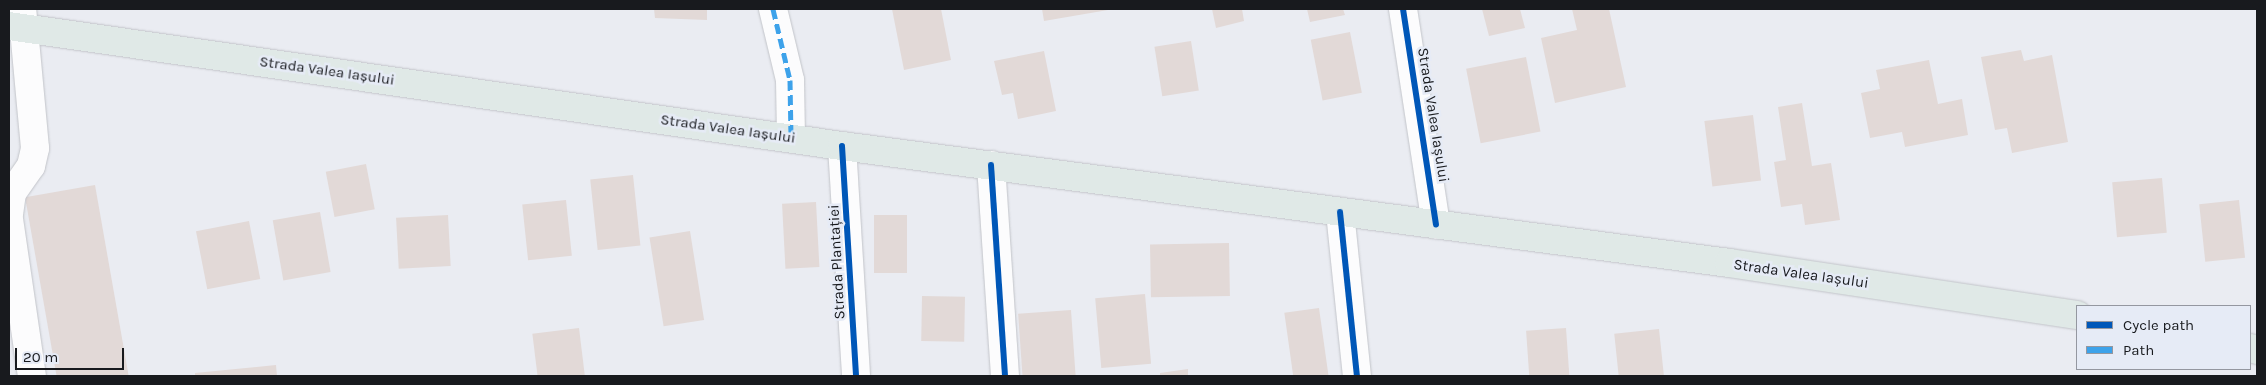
<!DOCTYPE html>
<html>
<head>
<meta charset="utf-8">
<style>
	body { margin:0 }
	#map { position:relative; width:2266px; height:385px; overflow:hidden; background:#eaecf2; font-family:Karla,sans-serif }
	div>[style] { position:absolute }
	.building>* { inset:0; background:#e2d9d7; transform-origin:0 0 }
	.roads { filter:drop-shadow(0 0 1px #c2c4c9) drop-shadow(0 0 1px #c2c4c9) }
	.minor>* { height:28px; margin:-14px; padding:0 14px; transform-origin:14px; border-radius:14px; background:#fcfcfd }
	.major>* { height:28px; margin:-14px; padding:0 14px; transform-origin:14px; border-radius:14px; background:#e0e9e7 }
	.quiet>* { height:5px; margin-top:-2.5px; transform-origin:0; background:repeating-linear-gradient(90deg,#3da2ea 0 10px,transparent 0 15px) }
	.cycleway>* { height:6px; margin:-3px; padding:0 3px; transform-origin:3px; border-radius:3px; background:#0057b8 }
	span { translate:-50% -50%; white-space:nowrap; text-align:center; line-height:1.15; -webkit-text-stroke:5px #e6ebf6; paint-order:stroke }
	.street-label { font-size:15px; color:#181a1e }
	.frame { position:absolute; inset:0; border:10px solid #181a1e; pointer-events:none }
	.legend { position:absolute; left:2076px; top:305px; width:175px; height:65px; box-sizing:border-box; background:#e6ebf6; border:1px solid #9497a0; margin:0; padding:6px 9px; list-style:none; font-size:15px; color:#181a1e }
	.legend li { display:flex; align-items:center; gap:10px; height:25px }
	.legend b { width:25px; border:1px solid #9497a0 }
	.scale { position:absolute; left:15px; top:348px; width:109px; height:22px; box-sizing:border-box; border:2px solid #181a1e; border-top:0; padding-left:6px; font-size:15px; line-height:18px; white-space:nowrap; color:#181a1e; -webkit-text-stroke:4px #e6ebf6; paint-order:stroke }
</style>
</head>
<body>
<div id="map">
	<div class="building">
		<div style="clip-path:polygon(654px 9px,707px 9px,707px 20px,655px 18px)"></div>
		<div style="clip-path:polygon(892px 9px,941px 9px,951px 60px,904px 70px)"></div>
		<div style="clip-path:polygon(1042px 9px,1108px 9px,1108px 10px,1044px 21px)"></div>
		<div style="clip-path:polygon(1212px 9px,1242px 9px,1244px 21px,1216px 28px)"></div>
		<div style="clip-path:polygon(1307px 9px,1343px 9px,1345px 15px,1310px 22px)"></div>
		<div style="clip-path:polygon(1482px 9px,1520px 9px,1525px 28px,1489px 36px)"></div>
		<div style="clip-path:polygon(1572px 9px,1609px 9px,1626px 87px,1555px 103px,1541px 38px,1577px 30px)"></div>
		<div style="left:1350px;top:32px;width:62px;height:40px;rotate:79deg"></div>
		<div style="left:1191px;top:41px;width:50px;height:37px;rotate:81deg"></div>
		<div style="clip-path:polygon(2021px 50px,2024px 61px,2052px 55px,2068px 142px,2012px 153px,2007px 128px,1995px 130px,1981px 57px)"></div>
		<div style="clip-path:polygon(1044px 51px,1056px 111px,1018px 119px,1013px 93px,1002px 95px,994px 61px)"></div>
		<div style="left:1526px;top:57px;width:76px;height:61px;rotate:79deg"></div>
		<div style="clip-path:polygon(1929px 60px,1938px 104px,1962px 99px,1968px 135px,1905px 147px,1902px 132px,1870px 138px,1861px 93px,1880px 89px,1876px 70px)"></div>
		<div style="clip-path:polygon(1802px 103px,1812px 166px,1831px 163px,1840px 220px,1805px 225px,1802px 204px,1781px 207px,1774px 162px,1786px 160px,1778px 107px)"></div>
		<div style="left:1753px;top:115px;width:66px;height:49px;rotate:83deg"></div>
		<div style="left:366px;top:164px;width:46px;height:41px;rotate:79deg"></div>
		<div style="left:633px;top:175px;width:71px;height:43px;rotate:84deg"></div>
		<div style="left:2162px;top:178px;width:55px;height:50px;rotate:85deg"></div>
		<div style="left:95px;top:185px;width:194px;height:71px;rotate:80deg"></div>
		<div style="left:566px;top:200px;width:56px;height:44px;rotate:84deg"></div>
		<div style="left:2239px;top:200px;width:58px;height:40px;rotate:84deg"></div>
		<div style="left:816px;top:202px;width:65px;height:34px;rotate:87deg"></div>
		<div style="left:320px;top:212px;width:61px;height:48px;rotate:80deg"></div>
		<div style="left:448px;top:215px;width:51px;height:52px;rotate:87deg"></div>
		<div style="left:874px;top:215px;width:33px;height:58px"></div>
		<div style="left:249px;top:221px;width:59px;height:54px;rotate:79deg"></div>
		<div style="left:690px;top:231px;width:90px;height:41px;rotate:81deg"></div>
		<div style="left:1229px;top:243px;width:53px;height:79px;rotate:89deg"></div>
		<div style="left:1145px;top:294px;width:70px;height:50px;rotate:85deg"></div>
		<div style="left:922px;top:296px;width:43px;height:45px;rotate:1deg"></div>
		<div style="left:1319px;top:308px;width:69px;height:35px;rotate:82deg"></div>
		<div style="left:1071px;top:310px;width:66px;height:53px;rotate:86deg"></div>
		<div style="left:579px;top:328px;width:48px;height:47px;rotate:83deg"></div>
		<div style="left:1566px;top:328px;width:48px;height:40px;rotate:86deg"></div>
		<div style="left:1659px;top:329px;width:47px;height:45px;rotate:84deg"></div>
		<div style="clip-path:polygon(276px 365px,277px 376px,195px 376px,195px 373px)"></div>
		<div style="clip-path:polygon(1188px 369px,1188px 376px,1160px 376px,1160px 373px)"></div>
	</div>
	<div class="roads">
		<div class="minor">
			<div style="left:773px;top:9px;width:73px;rotate:76.5deg"></div>
			<div style="left:790px;top:80px;width:58px;rotate:89deg"></div>
			<div style="left:1403px;top:9px;width:218px;rotate:81.3deg"></div>
			<div style="left:842px;top:146px;width:230px;rotate:86.5deg"></div>
			<div style="left:991px;top:165px;width:211px;rotate:86.2deg"></div>
			<div style="left:1340px;top:212px;width:165px;rotate:84.1deg"></div>
			<div style="left:9px;top:214px;width:21px;rotate:-82deg"></div>
			<div style="left:12px;top:193px;width:33px;rotate:-55deg"></div>
			<div style="left:31px;top:166px;width:18px;rotate:-77deg"></div>
			<div style="left:35px;top:148px;width:140px;rotate:-95.3deg"></div>
			<div style="left:9px;top:219px;width:159px;rotate:81.7deg"></div>
		</div>
		<div class="major">
			<div style="left:9px;top:26px;width:842px;rotate:8.2deg"></div>
			<div style="left:842px;top:146px;width:895px;rotate:7.51deg"></div>
			<div style="left:1729px;top:263px;width:352px;rotate:8.5deg"></div>
			<div style="left:2250px;top:348px;width:7px;rotate:16deg"></div>
		</div>
	</div>
	<div class="quiet">
		<div style="left:773px;top:9px;width:73px;rotate:76.5deg"></div>
		<div style="left:790px;top:80px;width:58px;rotate:89deg"></div>
	</div>
	<div class="cycleway">
		<div style="left:1403px;top:9px;width:218px;rotate:81.3deg"></div>
		<div style="left:842px;top:146px;width:230px;rotate:86.5deg"></div>
		<div style="left:991px;top:165px;width:211px;rotate:86.2deg"></div>
		<div style="left:1340px;top:212px;width:165px;rotate:84.1deg"></div>
	</div>
	<div class="street-label">
		<span style="left:327px;top:71px;rotate:8deg">Strada Valea Iașului</span>
		<span style="left:1433px;top:115px;rotate:81deg">Strada Valea Iașului</span>
		<span style="left:728px;top:129px;rotate:8deg">Strada Valea Iașului</span>
		<span style="left:837px;top:262px;rotate:-93deg">Strada Plantației</span>
		<span style="left:1801px;top:274px;rotate:8deg">Strada Valea Iașului</span>
	</div>
	<div class="frame"></div>
	<ul class="legend">
	<li><b style="height:6px;background:#0057b8"></b>Cycle path</li>
	<li><b style="height:6px;background:#3da2ea"></b>Path</li>
	</ul>
	<div class="scale">20 m</div>
</div>
</body>
</html>
